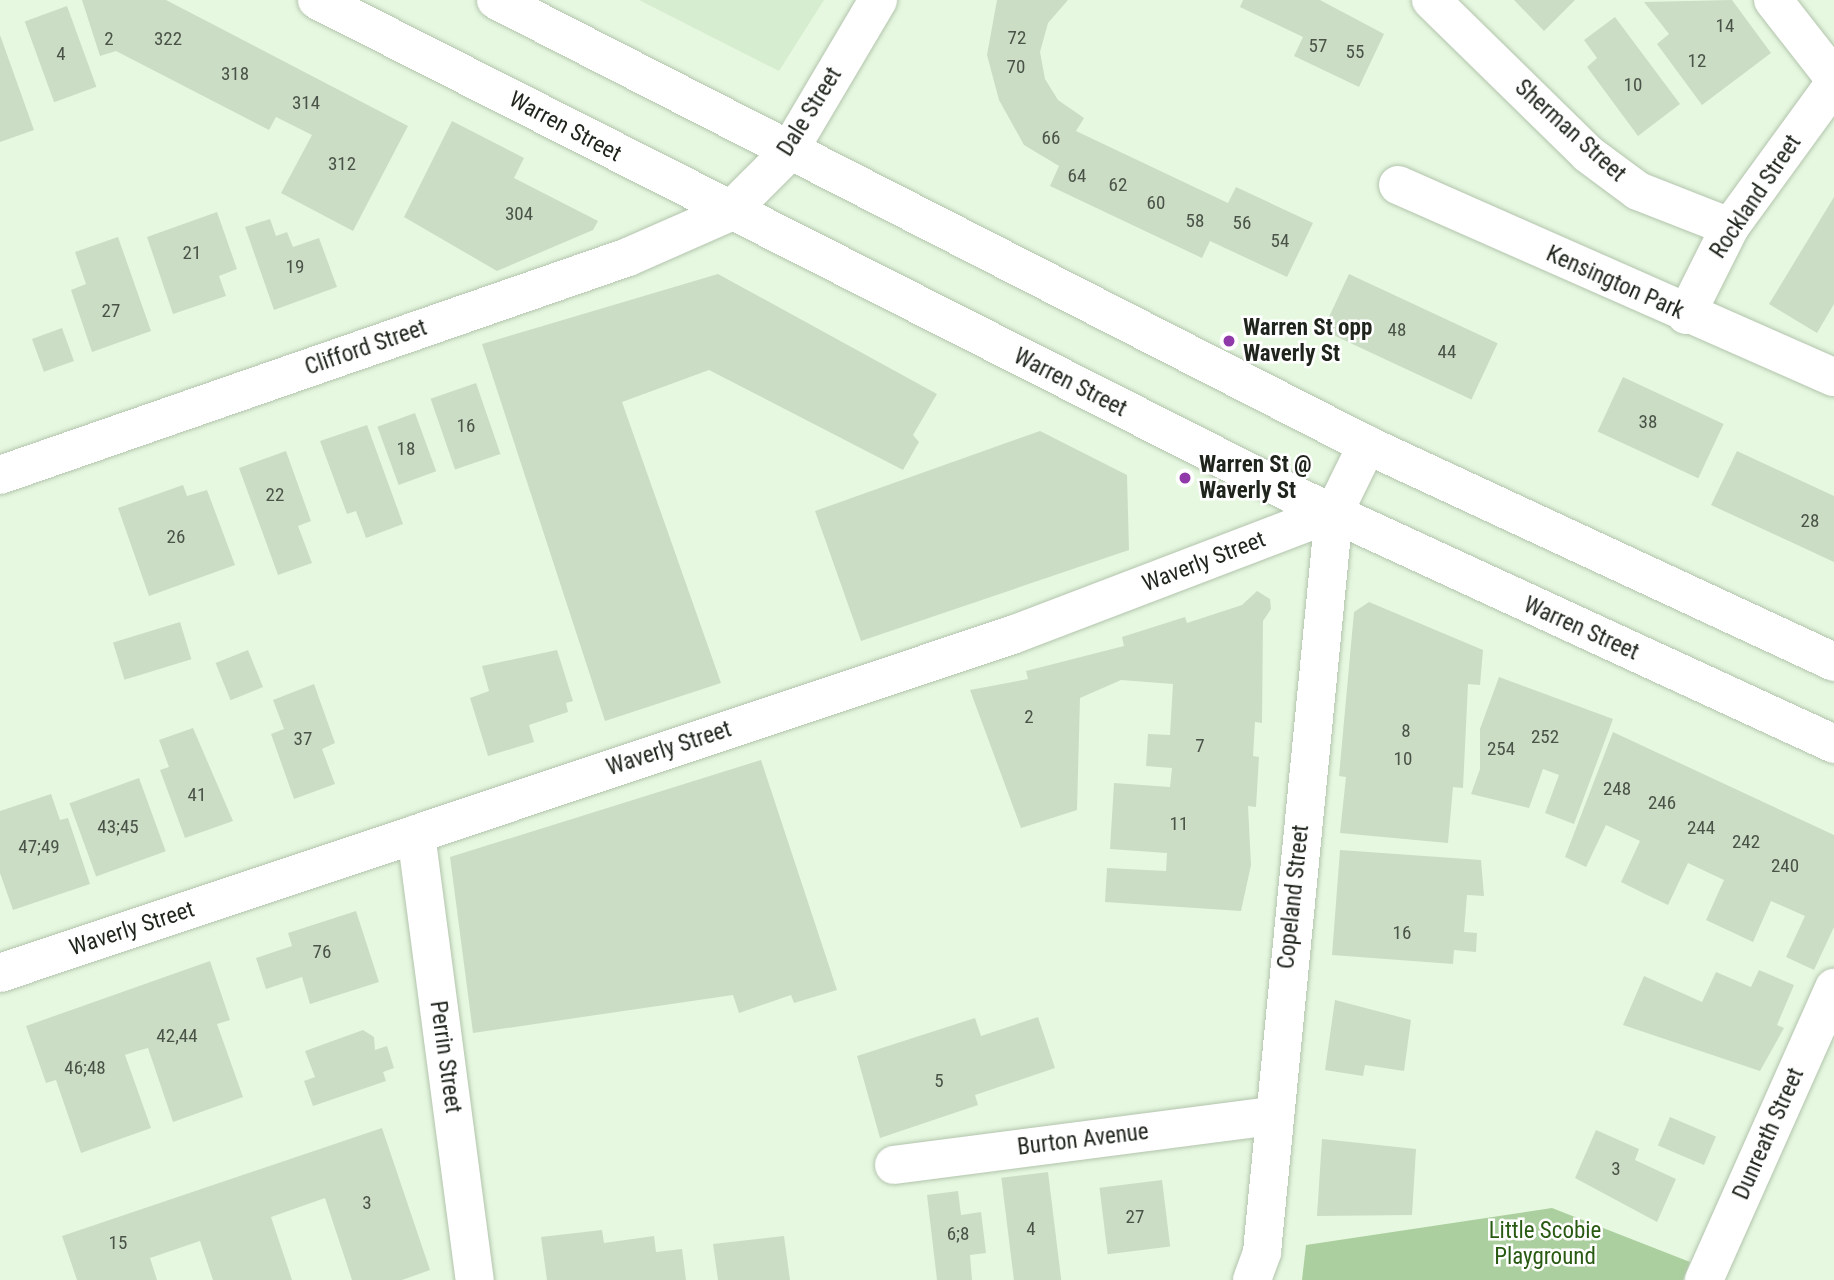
<!DOCTYPE html>
<html>
<head>
<meta charset="utf-8">
<style>
	body { margin:0 }
	#map { position:relative; width:1834px; height:1280px; overflow:hidden; background:#e6f8e0; font-family:"Roboto Condensed",sans-serif }
	div>[style] { position:absolute }
	.built>* { inset:0; background:#d7edcf }
	.green>* { inset:0; background:#abcf9e }
	.building>* { inset:0; background:#ccddc6; transform-origin:0 0 }
	.roads { filter:drop-shadow(0 0 2px #b3c4ad) drop-shadow(0 0 2px #b3c4ad) }
	.street>* { height:38px; margin:-19px; padding:0 19px; transform-origin:19px; border-radius:19px; background:#fff }
	.secondary>* { height:38px; margin:-19px; padding:0 19px; transform-origin:19px; border-radius:19px; background:#fff }
	.dots>* { width:19px; height:19px; translate:-50% -50%; box-sizing:border-box; border:4px solid #fff; border-radius:50% }
	span { translate:-50% -50%; white-space:nowrap; text-align:center; line-height:1.15; -webkit-text-stroke:5px #fff; paint-order:stroke }
	.number-label { font-size:19px; color:#4a5347 }
	.number-label span { -webkit-text-stroke-width:0 }
	.street-label { font-size:23px; color:#1f251d }
	.poi-label { font-size:23px; color:#1f251d; font-weight:700 }
	.left { translate:0 -50%; text-align:left }
	.park-label { font-size:23px; color:#295a12 }
</style>
</head>
<body>
<div id="map">
	<div class="built">
		<div style="clip-path:polygon(639px 0,824px 0,779px 71px)"></div>
	</div>
	<div class="green">
		<div style="clip-path:polygon(1552px 1208px,1690px 1262px,1683px 1280px,1302px 1280px,1306px 1245px)"></div>
	</div>
	<div class="building">
		<div style="clip-path:polygon(82px 0,166px 0,408px 126px,353px 231px,281px 193px,312px 135px,276px 117px,269px 130px,116px 51px,100px 56px)"></div>
		<div style="clip-path:polygon(997px 0,1068px 0,1048px 23px,1040px 52px,1045px 79px,1058px 100px,1084px 118px,1076px 131px,1228px 203px,1236px 187px,1313px 223px,1287px 277px,1210px 241px,1202px 258px,1050px 186px,1059px 166px,1024px 145px,999px 100px,987px 55px)"></div>
		<div style="clip-path:polygon(1243px 0,1320px 0,1384px 34px,1359px 87px,1294px 56px,1303px 37px,1240px 7px)"></div>
		<div style="clip-path:polygon(1514px 0,1575px 0,1544px 31px)"></div>
		<div style="clip-path:polygon(1732px 0,1771px 53px,1702px 105px,1657px 44px,1669px 34px,1644px 2px)"></div>
		<div style="left:67px;top:6px;width:86px;height:45px;rotate:70deg"></div>
		<div style="clip-path:polygon(1615px 17px,1680px 104px,1638px 136px,1587px 67px,1597px 58px,1584px 40px)"></div>
		<div style="clip-path:polygon(0 35px,34px 130px,0 142px)"></div>
		<div style="clip-path:polygon(452px 121px,524px 158px,514px 178px,598px 221px,593px 230px,497px 271px,404px 217px)"></div>
		<div style="clip-path:polygon(1834px 197px,1834px 304px,1817px 333px,1769px 304px)"></div>
		<div style="clip-path:polygon(217px 212px,237px 269px,219px 276px,226px 296px,173px 314px,147px 237px)"></div>
		<div style="clip-path:polygon(270px 219px,276px 236px,287px 232px,293px 247px,319px 238px,337px 287px,274px 310px,245px 227px)"></div>
		<div style="clip-path:polygon(118px 237px,151px 331px,92px 352px,71px 290px,86px 284px,75px 252px)"></div>
		<div style="clip-path:polygon(718px 274px,937px 394px,913px 435px,919px 442px,903px 470px,709px 370px,622px 402px,721px 683px,605px 721px,482px 344px)"></div>
		<div style="left:1349px;top:274px;width:164px;height:62px;rotate:25deg"></div>
		<div style="left:62px;top:328px;width:35px;height:32px;rotate:70deg"></div>
		<div style="left:1623px;top:377px;width:111px;height:60px;rotate:25deg"></div>
		<div style="left:476px;top:383px;width:75px;height:48px;rotate:71deg"></div>
		<div style="left:415px;top:413px;width:62px;height:40px;rotate:70deg"></div>
		<div style="clip-path:polygon(367px 425px,403px 524px,366px 538px,356px 511px,347px 514px,320px 441px)"></div>
		<div style="clip-path:polygon(1040px 431px,1127px 475px,1129px 550px,861px 641px,815px 511px)"></div>
		<div style="clip-path:polygon(286px 451px,311px 521px,298px 526px,312px 563px,278px 575px,239px 468px)"></div>
		<div style="clip-path:polygon(1737px 451px,1834px 496px,1834px 562px,1711px 505px)"></div>
		<div style="clip-path:polygon(183px 485px,187px 496px,207px 490px,235px 565px,149px 596px,118px 508px)"></div>
		<div style="clip-path:polygon(1257px 591px,1270px 599px,1271px 609px,1263px 621px,1262px 723px,1255px 722px,1253px 756px,1259px 757px,1256px 807px,1248px 806px,1251px 865px,1241px 911px,1105px 902px,1107px 868px,1166px 871px,1167px 853px,1110px 849px,1114px 783px,1170px 787px,1172px 768px,1146px 766px,1148px 734px,1170px 735px,1173px 684px,1121px 680px,1080px 698px,1077px 810px,1021px 828px,970px 690px,1028px 679px,1026px 671px,1124px 646px,1122px 637px,1185px 617px,1187px 623px,1242px 605px)"></div>
		<div style="clip-path:polygon(1369px 602px,1483px 650px,1480px 685px,1468px 684px,1463px 788px,1453px 787px,1448px 843px,1340px 833px,1346px 777px,1339px 776px,1354px 612px)"></div>
		<div style="left:180px;top:622px;width:39px;height:70px;rotate:73deg"></div>
		<div style="left:248px;top:650px;width:40px;height:35px;rotate:68deg"></div>
		<div style="clip-path:polygon(557px 650px,573px 701px,566px 703px,568px 712px,529px 725px,534px 742px,488px 756px,470px 698px,489px 691px,482px 666px)"></div>
		<div style="clip-path:polygon(1499px 677px,1613px 719px,1574px 824px,1545px 813px,1559px 775px,1543px 769px,1529px 808px,1471px 794px,1480px 769px,1480px 729px)"></div>
		<div style="clip-path:polygon(314px 684px,335px 743px,322px 749px,335px 784px,294px 799px,271px 734px,284px 729px,273px 700px)"></div>
		<div style="clip-path:polygon(193px 728px,233px 821px,185px 838px,160px 770px,169px 767px,159px 740px)"></div>
		<div style="clip-path:polygon(1613px 732px,1834px 835px,1834px 927px,1814px 970px,1786px 957px,1805px 916px,1771px 901px,1753px 942px,1706px 920px,1724px 880px,1688px 863px,1668px 905px,1645px 894px,1621px 882px,1640px 841px,1606px 825px,1586px 867px,1565px 857px)"></div>
		<div style="clip-path:polygon(761px 760px,837px 990px,794px 1003px,791px 995px,739px 1013px,733px 995px,473px 1033px,450px 857px)"></div>
		<div style="left:139px;top:778px;width:78px;height:74px;rotate:70deg"></div>
		<div style="clip-path:polygon(51px 794px,60px 820px,68px 818px,90px 884px,13px 910px,0 873px,0 811px)"></div>
		<div style="clip-path:polygon(1340px 850px,1481px 860px,1484px 896px,1467px 895px,1464px 932px,1477px 933px,1476px 952px,1454px 950px,1453px 964px,1332px 955px)"></div>
		<div style="clip-path:polygon(356px 911px,379px 982px,310px 1004px,302px 977px,266px 989px,256px 958px,292px 946px,288px 933px)"></div>
		<div style="clip-path:polygon(210px 961px,230px 1020px,217px 1024px,243px 1097px,173px 1122px,148px 1048px,137px 1051px,125px 1055px,151px 1128px,81px 1153px,56px 1080px,46px 1083px,26px 1026px)"></div>
		<div style="clip-path:polygon(1759px 970px,1794px 985px,1777px 1025px,1784px 1028px,1760px 1071px,1623px 1025px,1644px 976px,1702px 1002px,1716px 972px,1751px 987px)"></div>
		<div style="clip-path:polygon(1335px 1000px,1411px 1020px,1404px 1071px,1365px 1065px,1363px 1076px,1325px 1070px)"></div>
		<div style="clip-path:polygon(1038px 1017px,1055px 1068px,975px 1095px,978px 1105px,880px 1138px,857px 1056px,975px 1018px,981px 1036px)"></div>
		<div style="clip-path:polygon(363px 1030px,374px 1037px,375px 1050px,387px 1046px,394px 1068px,383px 1072px,386px 1081px,313px 1106px,304px 1081px,315px 1077px,305px 1051px)"></div>
		<div style="left:1670px;top:1117px;width:50px;height:31px;rotate:23deg"></div>
		<div style="clip-path:polygon(382px 1128px,430px 1270px,402px 1280px,352px 1280px,325px 1198px,271px 1217px,292px 1280px,213px 1280px,200px 1241px,150px 1258px,157px 1280px,77px 1280px,62px 1236px)"></div>
		<div style="clip-path:polygon(1596px 1130px,1639px 1149px,1635px 1160px,1676px 1179px,1657px 1222px,1575px 1178px)"></div>
		<div style="clip-path:polygon(1322px 1139px,1416px 1149px,1412px 1215px,1317px 1216px)"></div>
		<div style="left:1048px;top:1172px;width:109px;height:47px;rotate:83deg"></div>
		<div style="left:1162px;top:1180px;width:67px;height:63px;rotate:83deg"></div>
		<div style="clip-path:polygon(958px 1191px,961px 1215px,981px 1212px,986px 1253px,970px 1255px,972px 1280px,937px 1280px,927px 1195px)"></div>
		<div style="clip-path:polygon(602px 1230px,604px 1243px,654px 1236px,656px 1252px,682px 1249px,686px 1280px,547px 1280px,541px 1237px)"></div>
		<div style="clip-path:polygon(784px 1236px,790px 1280px,718px 1280px,713px 1244px)"></div>
	</div>
	<div class="roads">
		<div class="street">
			<div style="left:1431px;top:0;width:220px;rotate:44.4deg"></div>
			<div style="left:1588px;top:154px;width:62px;rotate:36.5deg"></div>
			<div style="left:1638px;top:191px;width:99px;rotate:21.4deg"></div>
			<div style="left:1773px;top:0;width:99px;rotate:52deg"></div>
			<div style="left:1398px;top:185px;width:476px;rotate:23.8deg"></div>
			<div style="left:1686px;top:315px;width:98px;rotate:-63.4deg"></div>
			<div style="left:1730px;top:227px;width:177px;rotate:-54deg"></div>
			<div style="left:0;top:475px;width:665px;rotate:-19.14deg"></div>
			<div style="left:628px;top:257px;width:109px;rotate:-23.7deg"></div>
			<div style="left:728px;top:213px;width:83px;rotate:-45deg"></div>
			<div style="left:787px;top:154px;width:179px;rotate:-59.4deg"></div>
			<div style="left:416px;top:834px;width:450px;rotate:82.5deg"></div>
			<div style="left:0;top:973px;width:1070px;rotate:-18.47deg"></div>
			<div style="left:1015px;top:634px;width:342px;rotate:-20.9deg"></div>
			<div style="left:894px;top:1165px;width:382px;rotate:-7.4deg"></div>
			<div style="left:1252px;top:1280px;width:30px;rotate:-70deg"></div>
			<div style="left:1262px;top:1252px;width:743px;rotate:-84.44deg"></div>
			<div style="left:1334px;top:512px;width:75px;rotate:-63.8deg"></div>
			<div style="left:1704px;top:1280px;width:320px;rotate:-66deg"></div>
		</div>
		<div class="secondary">
			<div style="left:317px;top:0;width:1095px;rotate:26.87deg"></div>
			<div style="left:1294px;top:495px;width:595px;rotate:24.75deg"></div>
			<div style="left:496px;top:0;width:978px;rotate:27.06deg"></div>
			<div style="left:1367px;top:445px;width:515px;rotate:24.92deg"></div>
		</div>
	</div>
	<div class="dots">
		<div style="left:1229px;top:341px;background:#8f3aa8"></div>
		<div style="left:1185px;top:478px;background:#8f3aa8"></div>
	</div>
	<div class="number-label">
		<span style="left:1725px;top:26px">14</span>
		<span style="left:1017px;top:38px">72</span>
		<span style="left:109px;top:39px">2</span>
		<span style="left:168px;top:39px">322</span>
		<span style="left:1318px;top:46px">57</span>
		<span style="left:1355px;top:52px">55</span>
		<span style="left:61px;top:54px">4</span>
		<span style="left:1697px;top:61px">12</span>
		<span style="left:1016px;top:67px">70</span>
		<span style="left:235px;top:74px">318</span>
		<span style="left:1633px;top:85px">10</span>
		<span style="left:306px;top:103px">314</span>
		<span style="left:1051px;top:138px">66</span>
		<span style="left:342px;top:164px">312</span>
		<span style="left:1077px;top:176px">64</span>
		<span style="left:1118px;top:185px">62</span>
		<span style="left:1156px;top:203px">60</span>
		<span style="left:519px;top:214px">304</span>
		<span style="left:1195px;top:221px">58</span>
		<span style="left:1242px;top:223px">56</span>
		<span style="left:1280px;top:241px">54</span>
		<span style="left:192px;top:253px">21</span>
		<span style="left:295px;top:267px">19</span>
		<span style="left:111px;top:311px">27</span>
		<span style="left:1397px;top:330px">48</span>
		<span style="left:1447px;top:352px">44</span>
		<span style="left:1648px;top:422px">38</span>
		<span style="left:466px;top:426px">16</span>
		<span style="left:406px;top:449px">18</span>
		<span style="left:275px;top:495px">22</span>
		<span style="left:1810px;top:521px">28</span>
		<span style="left:176px;top:537px">26</span>
		<span style="left:1029px;top:717px">2</span>
		<span style="left:1406px;top:731px">8</span>
		<span style="left:1545px;top:737px">252</span>
		<span style="left:303px;top:739px">37</span>
		<span style="left:1200px;top:746px">7</span>
		<span style="left:1501px;top:749px">254</span>
		<span style="left:1403px;top:759px">10</span>
		<span style="left:1617px;top:789px">248</span>
		<span style="left:197px;top:795px">41</span>
		<span style="left:1662px;top:803px">246</span>
		<span style="left:1179px;top:824px">11</span>
		<span style="left:118px;top:827px">43;45</span>
		<span style="left:1701px;top:828px">244</span>
		<span style="left:1746px;top:842px">242</span>
		<span style="left:39px;top:847px">47;49</span>
		<span style="left:1785px;top:866px">240</span>
		<span style="left:1402px;top:933px">16</span>
		<span style="left:322px;top:952px">76</span>
		<span style="left:177px;top:1036px">42,44</span>
		<span style="left:85px;top:1068px">46;48</span>
		<span style="left:939px;top:1081px">5</span>
		<span style="left:1616px;top:1169px">3</span>
		<span style="left:367px;top:1203px">3</span>
		<span style="left:1135px;top:1217px">27</span>
		<span style="left:1031px;top:1229px">4</span>
		<span style="left:958px;top:1234px">6;8</span>
		<span style="left:118px;top:1243px">15</span>
	</div>
	<div class="street-label">
		<span style="left:810px;top:112px;rotate:-58deg">Dale Street</span>
		<span style="left:565px;top:127px;rotate:28deg">Warren Street</span>
		<span style="left:1570px;top:131px;rotate:42deg">Sherman Street</span>
		<span style="left:1756px;top:197px;rotate:-56deg">Rockland Street</span>
		<span style="left:1615px;top:283px;rotate:24deg">Kensington Park</span>
		<span style="left:366px;top:348px;rotate:-19deg">Clifford Street</span>
		<span style="left:1070px;top:383px;rotate:27deg">Warren Street</span>
		<span style="left:1204px;top:562px;rotate:-21deg">Waverly Street</span>
		<span style="left:1581px;top:629px;rotate:24deg">Warren Street</span>
		<span style="left:669px;top:749px;rotate:-18deg">Waverly Street</span>
		<span style="left:1294px;top:897px;rotate:-84deg">Copeland Street</span>
		<span style="left:132px;top:929px;rotate:-18deg">Waverly Street</span>
		<span style="left:445px;top:1057px;rotate:82deg">Perrin Street</span>
		<span style="left:1769px;top:1134px;rotate:-66deg">Dunreath Street</span>
		<span style="left:1083px;top:1140px;rotate:-7deg">Burton Avenue</span>
	</div>
	<div class="poi-label">
		<span class="left" style="left:1243px;top:341px">Warren St opp<br>Waverly St</span>
		<span class="left" style="left:1199px;top:478px">Warren St @<br>Waverly St</span>
	</div>
	<div class="park-label">
		<span style="left:1545px;top:1244px">Little Scobie<br>Playground</span>
	</div>
</div>
</body>
</html>
